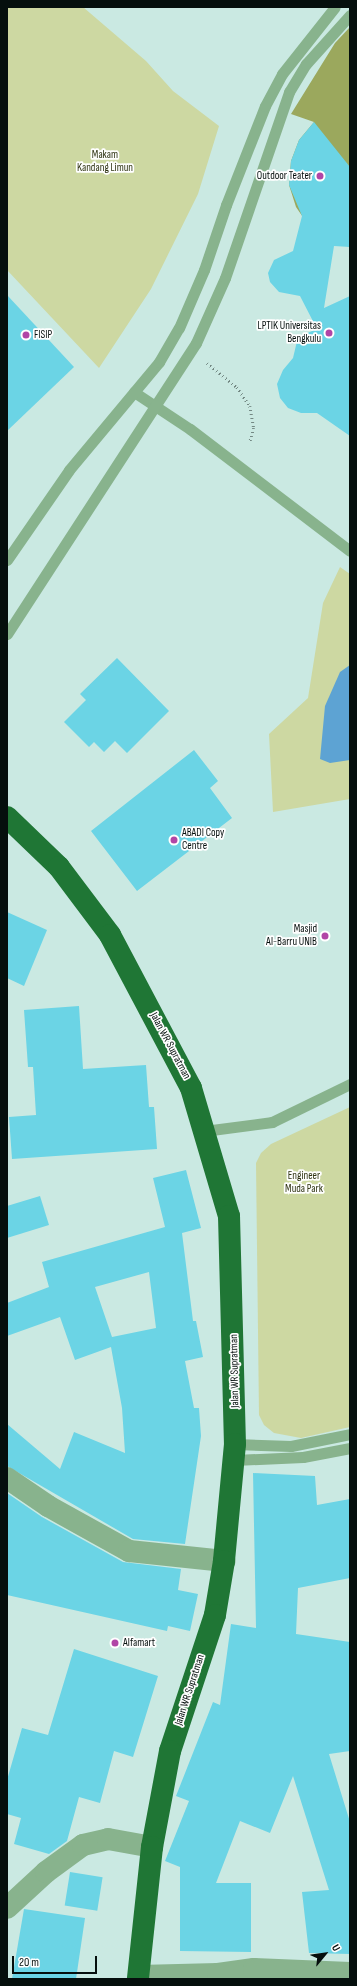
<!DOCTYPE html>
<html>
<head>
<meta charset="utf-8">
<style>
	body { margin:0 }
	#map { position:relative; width:357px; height:1986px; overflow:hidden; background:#cae9e2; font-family:"Sofia Sans Condensed",sans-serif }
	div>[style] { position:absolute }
	.green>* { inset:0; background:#cdd8a2 }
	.forest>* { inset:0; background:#9ba85d }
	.water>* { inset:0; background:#5da3d3 }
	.building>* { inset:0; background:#6bd4e5; transform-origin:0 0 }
	.path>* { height:2.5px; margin-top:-1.25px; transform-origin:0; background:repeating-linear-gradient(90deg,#738883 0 1px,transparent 0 4px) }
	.lane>* { height:11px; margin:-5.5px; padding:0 5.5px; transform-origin:5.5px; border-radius:5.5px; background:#88b38d }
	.street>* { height:22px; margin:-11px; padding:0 11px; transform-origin:11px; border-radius:11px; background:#88b38d }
	.highway>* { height:22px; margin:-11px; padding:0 11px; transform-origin:11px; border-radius:11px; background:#1f7635 }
	.dots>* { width:11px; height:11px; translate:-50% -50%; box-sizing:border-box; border:2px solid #fff; border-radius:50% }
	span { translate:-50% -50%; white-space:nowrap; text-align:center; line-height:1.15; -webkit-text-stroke:3.5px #fff; paint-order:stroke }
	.park-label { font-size:11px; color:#2f3413 }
	.poi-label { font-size:11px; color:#050f0d }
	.right { translate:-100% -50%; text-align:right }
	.left { translate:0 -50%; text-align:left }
	.street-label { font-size:11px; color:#050f0d }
	.frame { position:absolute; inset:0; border:8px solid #050f0d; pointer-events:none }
	.north { position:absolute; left:305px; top:1934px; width:40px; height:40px; -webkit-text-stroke:3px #fff; paint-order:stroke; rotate:61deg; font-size:11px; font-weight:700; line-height:16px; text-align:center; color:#050f0d }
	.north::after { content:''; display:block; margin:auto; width:14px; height:18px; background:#050f0d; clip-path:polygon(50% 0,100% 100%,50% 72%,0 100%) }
	.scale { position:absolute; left:12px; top:1956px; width:85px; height:18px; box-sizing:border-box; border:2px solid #050f0d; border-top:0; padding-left:5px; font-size:12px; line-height:14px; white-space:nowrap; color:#050f0d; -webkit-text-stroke:3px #fff; paint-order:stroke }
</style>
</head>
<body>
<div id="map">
	<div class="green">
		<div style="clip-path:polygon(7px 7px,83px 7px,146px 61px,173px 91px,219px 126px,198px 194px,151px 289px,99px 368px,7px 270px)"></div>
		<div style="clip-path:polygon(340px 567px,350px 574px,350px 799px,273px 812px,269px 734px,308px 698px,323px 603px)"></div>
		<div style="clip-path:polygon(350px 1107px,350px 1427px,301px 1438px,274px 1433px,264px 1425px,259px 1415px,256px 1163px,261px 1153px,271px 1144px)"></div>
	</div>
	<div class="forest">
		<div style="clip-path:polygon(350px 27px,350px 247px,325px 239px,309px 226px,296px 207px,289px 185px,291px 161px,299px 140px,314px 122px,291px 114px,335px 43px)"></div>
	</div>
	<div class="water">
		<div style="clip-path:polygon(350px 665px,350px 760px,330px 763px,320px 759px,325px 706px,340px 672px)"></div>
	</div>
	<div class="building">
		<div style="clip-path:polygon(314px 122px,350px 167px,350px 247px,334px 246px,324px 308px,350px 296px,350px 436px,317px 413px,301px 413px,288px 408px,280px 398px,277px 384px,283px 370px,293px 358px,298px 337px,317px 329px,300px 296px,279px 292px,270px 282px,268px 273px,274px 260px,293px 251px,302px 216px,289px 185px,291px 161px,299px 140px)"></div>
		<div style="clip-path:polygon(7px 295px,74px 367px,7px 431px)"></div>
		<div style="clip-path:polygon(117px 658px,169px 711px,127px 753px,115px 741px,104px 752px,94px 742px,89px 747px,64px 722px,86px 700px,80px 694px)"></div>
		<div style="clip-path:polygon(194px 750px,218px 781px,210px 788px,232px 818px,137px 891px,91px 831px)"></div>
		<div style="clip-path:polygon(7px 912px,47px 930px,24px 986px,7px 978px)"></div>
		<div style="clip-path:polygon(79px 1006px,83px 1069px,146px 1065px,149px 1107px,154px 1107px,157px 1149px,12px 1159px,9px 1117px,36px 1115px,33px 1067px,28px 1067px,24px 1010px)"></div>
		<div style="clip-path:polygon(evenodd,186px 1170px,201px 1228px,182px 1233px,193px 1321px,196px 1321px,203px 1357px,185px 1361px,194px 1408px,199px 1408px,201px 1436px,185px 1544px,133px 1539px,7px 1466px,7px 1424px,60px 1469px,74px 1432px,125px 1453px,122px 1408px,111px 1347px,75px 1360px,60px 1317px,7px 1336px,7px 1303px,49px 1287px,42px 1262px,165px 1227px,153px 1178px,186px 1170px,149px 1272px,156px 1328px,112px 1337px,95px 1287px,149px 1272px)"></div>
		<div style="clip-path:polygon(40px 1196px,49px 1225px,7px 1238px,7px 1206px)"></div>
		<div style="clip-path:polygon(253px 1473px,315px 1476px,317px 1505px,350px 1499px,350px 1578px,298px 1588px,296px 1634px,350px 1642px,350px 1751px,329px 1754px,350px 1822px,350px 1954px,309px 1953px,302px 1892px,329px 1890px,293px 1776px,270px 1833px,240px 1821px,216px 1883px,251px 1883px,251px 1952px,180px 1951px,180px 1867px,165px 1861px,189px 1801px,176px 1796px,213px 1702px,220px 1705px,231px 1624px,256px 1628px)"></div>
		<div style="clip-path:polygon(7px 1493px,42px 1517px,123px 1562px,181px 1569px,178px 1590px,198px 1594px,190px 1631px,168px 1626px,167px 1631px,7px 1595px)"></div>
		<div style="clip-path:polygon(74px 1649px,158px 1676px,133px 1757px,114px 1751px,100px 1803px,79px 1797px,67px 1841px,49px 1854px,14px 1844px,21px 1818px,7px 1814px,7px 1780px,22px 1728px,48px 1735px)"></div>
		<div style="left:70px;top:1872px;width:33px;height:34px;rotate:9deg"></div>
		<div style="clip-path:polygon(24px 1909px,85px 1918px,76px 1979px,12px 1979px)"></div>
	</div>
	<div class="path">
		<div style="left:207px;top:363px;width:38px;rotate:39deg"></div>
		<div style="left:237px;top:387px;width:23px;rotate:56deg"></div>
		<div style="left:250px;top:406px;width:22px;rotate:80deg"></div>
		<div style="left:254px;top:428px;width:15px;rotate:106deg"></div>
	</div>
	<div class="lane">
		<div style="left:134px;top:392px;width:67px;rotate:33.5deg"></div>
		<div style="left:190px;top:429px;width:201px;rotate:37.3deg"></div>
		<div style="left:7px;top:560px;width:109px;rotate:-55.4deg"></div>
		<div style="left:69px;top:470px;width:141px;rotate:-50.2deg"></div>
		<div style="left:159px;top:362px;width:39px;rotate:-60deg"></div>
		<div style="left:179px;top:328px;width:63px;rotate:-66.7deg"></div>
		<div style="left:204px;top:270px;width:69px;rotate:-71.3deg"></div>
		<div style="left:226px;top:205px;width:106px;rotate:-68.5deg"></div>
		<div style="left:265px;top:106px;width:36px;rotate:-62deg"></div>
		<div style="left:282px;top:74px;width:85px;rotate:-51.7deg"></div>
		<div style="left:7px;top:634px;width:347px;rotate:-57deg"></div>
		<div style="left:196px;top:343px;width:71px;rotate:-66deg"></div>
		<div style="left:225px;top:278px;width:197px;rotate:-71deg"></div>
		<div style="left:289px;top:92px;width:33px;rotate:-59deg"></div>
		<div style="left:306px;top:64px;width:66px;rotate:-48.1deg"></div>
		<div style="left:204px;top:1131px;width:69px;rotate:-7.5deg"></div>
		<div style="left:272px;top:1122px;width:87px;rotate:-26deg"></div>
		<div style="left:235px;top:1444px;width:56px;rotate:2deg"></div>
		<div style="left:291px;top:1446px;width:60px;rotate:-11.5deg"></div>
		<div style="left:235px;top:1460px;width:68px;rotate:-2.5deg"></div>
		<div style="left:303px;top:1457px;width:48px;rotate:-10.8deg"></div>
	</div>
	<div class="street">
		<div style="left:7px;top:1478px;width:50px;rotate:34.3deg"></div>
		<div style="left:48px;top:1506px;width:93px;rotate:29.1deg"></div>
		<div style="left:129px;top:1551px;width:96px;rotate:6deg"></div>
		<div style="left:7px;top:1908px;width:53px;rotate:-42.7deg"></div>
		<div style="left:46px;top:1872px;width:46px;rotate:-36.1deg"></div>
		<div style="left:83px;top:1845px;width:26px;rotate:-13deg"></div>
		<div style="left:108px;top:1839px;width:45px;rotate:10.3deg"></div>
		<div style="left:139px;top:1976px;width:79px;rotate:-1.5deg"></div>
		<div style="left:218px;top:1974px;width:36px;rotate:-8deg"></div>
		<div style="left:254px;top:1969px;width:96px;rotate:2.4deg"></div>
	</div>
	<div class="highway">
		<div style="left:7px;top:817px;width:72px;rotate:43.9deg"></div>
		<div style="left:59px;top:867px;width:85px;rotate:53.1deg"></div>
		<div style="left:110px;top:935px;width:173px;rotate:62.1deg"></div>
		<div style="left:191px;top:1088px;width:134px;rotate:73.5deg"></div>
		<div style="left:229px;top:1216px;width:228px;rotate:88.5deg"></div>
		<div style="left:235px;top:1444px;width:118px;rotate:95.4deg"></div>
		<div style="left:224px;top:1561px;width:55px;rotate:99.5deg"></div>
		<div style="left:215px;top:1615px;width:143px;rotate:108.3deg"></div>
		<div style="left:170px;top:1751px;width:98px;rotate:100.6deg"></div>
		<div style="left:152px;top:1847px;width:133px;rotate:96.1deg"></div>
	</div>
	<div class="dots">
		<div style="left:320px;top:176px;background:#b145a6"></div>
		<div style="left:329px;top:333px;background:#b145a6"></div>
		<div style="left:26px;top:335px;background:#b145a6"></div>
		<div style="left:174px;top:840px;background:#b145a6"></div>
		<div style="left:325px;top:936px;background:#b145a6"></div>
		<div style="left:115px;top:1643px;background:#b145a6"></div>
	</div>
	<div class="park-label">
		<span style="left:105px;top:162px">Makam<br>Kandang Limun</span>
		<span style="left:304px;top:1183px">Engineer<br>Muda Park</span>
	</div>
	<div class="poi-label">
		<span class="right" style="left:312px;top:176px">Outdoor Teater</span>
		<span class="right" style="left:321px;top:333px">LPTIK Universitas<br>Bengkulu</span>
		<span class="left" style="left:34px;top:335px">FISIP</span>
		<span class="left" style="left:182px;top:840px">ABADI Copy<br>Centre</span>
		<span class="right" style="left:317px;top:936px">Masjid<br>Al-Barru UNIB</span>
		<span class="left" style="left:123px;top:1643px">Alfamart</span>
	</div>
	<div class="street-label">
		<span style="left:170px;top:1046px;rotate:62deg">Jalan WR Supratman</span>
		<span style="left:235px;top:1371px;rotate:-91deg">Jalan WR Supratman</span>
		<span style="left:190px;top:1690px;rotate:-72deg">Jalan WR Supratman</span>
	</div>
	<div class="frame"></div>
	<div class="north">U</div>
	<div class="scale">20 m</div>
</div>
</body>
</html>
